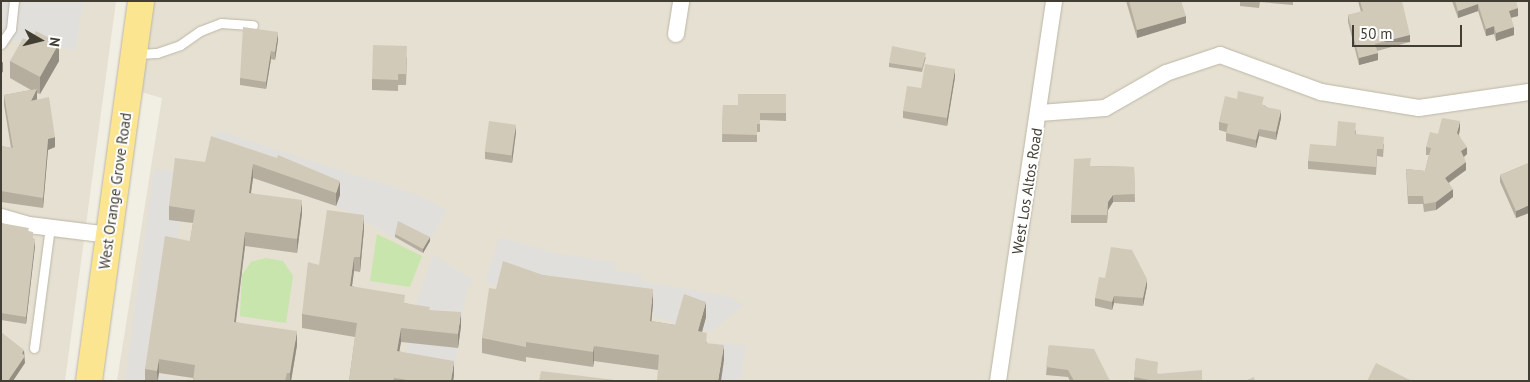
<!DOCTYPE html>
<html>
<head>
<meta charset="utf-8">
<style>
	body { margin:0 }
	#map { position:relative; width:1530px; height:382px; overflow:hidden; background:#f1eee3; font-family:"PT Sans",sans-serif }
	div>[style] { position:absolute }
	.residential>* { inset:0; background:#e5e0d1 }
	.green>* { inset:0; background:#c7e5ac }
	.parking>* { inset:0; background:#e1dfdb; transform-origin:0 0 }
	.roads { filter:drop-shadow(0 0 1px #bcb6a6) drop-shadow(0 0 1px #bcb6a6) }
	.lane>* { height:9px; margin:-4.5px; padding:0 4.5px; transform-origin:4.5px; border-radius:4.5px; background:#fff }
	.street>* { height:16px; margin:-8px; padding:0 8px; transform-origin:8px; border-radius:8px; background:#fff }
	.primary>* { height:26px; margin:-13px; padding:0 13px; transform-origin:13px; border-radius:13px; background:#fce591 }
	.wall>* { inset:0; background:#b5ae9f }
	.shaded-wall>* { inset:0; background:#938d82; transform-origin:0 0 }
	.building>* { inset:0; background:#d2cab9; transform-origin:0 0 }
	span { translate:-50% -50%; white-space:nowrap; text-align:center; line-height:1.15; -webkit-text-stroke:4px #fff; paint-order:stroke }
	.street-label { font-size:15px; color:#423e33 }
	.frame { position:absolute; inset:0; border:2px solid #423e33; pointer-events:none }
	.north { position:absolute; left:15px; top:15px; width:50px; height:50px; -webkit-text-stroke:4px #fff; paint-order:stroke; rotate:98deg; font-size:14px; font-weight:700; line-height:20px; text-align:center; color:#423e33 }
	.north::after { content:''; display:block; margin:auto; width:18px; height:22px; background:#423e33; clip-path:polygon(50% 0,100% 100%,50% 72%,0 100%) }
	.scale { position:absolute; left:1352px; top:25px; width:110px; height:22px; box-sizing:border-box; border:2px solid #423e33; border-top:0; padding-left:6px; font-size:15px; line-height:18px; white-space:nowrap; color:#423e33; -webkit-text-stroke:4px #fff; paint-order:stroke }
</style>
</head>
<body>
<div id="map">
	<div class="residential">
		<div style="clip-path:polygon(1px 1px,116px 1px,65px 381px,1px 381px)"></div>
		<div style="clip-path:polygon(153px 1px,1529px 1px,1529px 381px,117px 381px,162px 98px,141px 92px)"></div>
	</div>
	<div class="green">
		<div style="clip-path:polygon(377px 234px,422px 256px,410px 287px,370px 281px)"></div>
		<div style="clip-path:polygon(266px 258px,283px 261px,293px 276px,286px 323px,240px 316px,242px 275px,251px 262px)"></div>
	</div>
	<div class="parking">
		<div style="clip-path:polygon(1px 1px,83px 1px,76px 50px,1px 39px)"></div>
		<div style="clip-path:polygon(216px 130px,415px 194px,447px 210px,423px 253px,339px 207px,208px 163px)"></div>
		<div style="clip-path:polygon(154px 169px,187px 173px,159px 376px,193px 381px,125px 381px)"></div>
		<div style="clip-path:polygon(499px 237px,555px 253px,615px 262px,616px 271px,642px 274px,641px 281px,731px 297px,743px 306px,711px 332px,651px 316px,498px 287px,485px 282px)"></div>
		<div style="clip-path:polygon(433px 255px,474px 280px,466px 292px,453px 381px,404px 381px,412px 316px)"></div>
		<div style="left:715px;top:342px;width:31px;height:39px;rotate:7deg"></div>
	</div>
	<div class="roads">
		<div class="lane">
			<div style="left:1px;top:44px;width:18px;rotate:-56deg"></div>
			<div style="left:11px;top:29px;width:28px;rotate:-84deg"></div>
			<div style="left:136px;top:54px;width:21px;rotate:-3deg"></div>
			<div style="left:157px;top:53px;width:24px;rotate:-19deg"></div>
			<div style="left:180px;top:45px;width:24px;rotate:-35deg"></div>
			<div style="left:200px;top:31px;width:22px;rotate:-21deg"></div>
			<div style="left:221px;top:23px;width:32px;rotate:4deg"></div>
			<div style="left:34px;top:348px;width:122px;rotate:-82.5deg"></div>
		</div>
		<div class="street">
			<div style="left:676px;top:34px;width:33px;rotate:-81deg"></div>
			<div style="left:1040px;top:113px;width:65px;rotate:-4.4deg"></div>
			<div style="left:1105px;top:108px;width:70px;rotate:-29.8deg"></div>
			<div style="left:1166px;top:73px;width:57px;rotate:-18.4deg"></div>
			<div style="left:1220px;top:55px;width:108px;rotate:20.1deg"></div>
			<div style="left:1321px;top:92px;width:99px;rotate:9.3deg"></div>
			<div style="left:1419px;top:108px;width:111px;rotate:-8.3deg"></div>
			<div style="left:1px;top:217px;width:29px;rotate:16deg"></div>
			<div style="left:29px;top:225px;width:81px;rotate:7.1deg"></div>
			<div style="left:998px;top:381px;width:384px;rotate:-81.6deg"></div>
		</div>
		<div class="primary">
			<div style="left:89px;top:381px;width:384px;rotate:-82.2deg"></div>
		</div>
	</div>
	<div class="wall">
		<div style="clip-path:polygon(1126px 1px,1181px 1px,1186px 23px,1137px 38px)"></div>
		<div style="clip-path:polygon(1240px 1px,1293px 1px,1293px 5px,1260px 2px,1259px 8px,1240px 6px)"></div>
		<div style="clip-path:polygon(1358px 1px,1384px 1px,1410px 42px,1377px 51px,1378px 60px,1359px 65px,1348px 22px,1348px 15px,1361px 12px)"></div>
		<div style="clip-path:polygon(1452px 1px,1516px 1px,1518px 16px,1511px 18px,1514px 35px,1496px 41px,1494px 34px,1486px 36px,1478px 11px,1458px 18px)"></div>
		<div style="clip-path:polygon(278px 40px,275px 60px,271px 59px,266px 89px,240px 85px,240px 78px)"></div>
		<div style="clip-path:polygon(407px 57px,406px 85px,398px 85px,398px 91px,372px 90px,372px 79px)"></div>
		<div style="clip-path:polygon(926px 57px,922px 72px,889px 67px,889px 63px)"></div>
		<div style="clip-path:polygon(10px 61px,59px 61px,40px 94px,37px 93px,37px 99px,55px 147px,48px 150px,43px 208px,1px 202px,1px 146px,11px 148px,4px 105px,4px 95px,31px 90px,10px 78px)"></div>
		<div style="clip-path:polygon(955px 77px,947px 126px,903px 118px,903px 111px)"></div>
		<div style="clip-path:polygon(786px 94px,786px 121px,760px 120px,760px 132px,757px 132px,757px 142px,722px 142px,723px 105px,738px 105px)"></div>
		<div style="clip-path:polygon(1264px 105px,1281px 118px,1276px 140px,1259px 136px,1256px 148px,1226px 141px,1226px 132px,1219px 130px,1219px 122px)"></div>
		<div style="clip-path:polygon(1460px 129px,1459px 135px,1467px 154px,1464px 157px,1466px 170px,1449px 183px,1453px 197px,1436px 210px,1424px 212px,1423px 204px,1408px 204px,1406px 169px,1425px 171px,1429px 155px,1426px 155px,1426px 147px,1438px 134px)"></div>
		<div style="clip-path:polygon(1356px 130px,1356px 134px,1384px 144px,1383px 157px,1377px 156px,1376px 175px,1308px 169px,1308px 161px,1336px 146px)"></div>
		<div style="clip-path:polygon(516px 132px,512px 163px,485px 159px,485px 152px)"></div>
		<div style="clip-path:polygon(277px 158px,340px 195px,336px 206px,253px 178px,251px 193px,302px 213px,297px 253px,245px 246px,236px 322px,297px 345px,291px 381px,193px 381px,193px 378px,159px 373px,158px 381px,145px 381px,145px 369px,190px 241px,193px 223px,169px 220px,169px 206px,205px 162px)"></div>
		<div style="clip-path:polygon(1529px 163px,1516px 218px,1500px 182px,1500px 175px)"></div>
		<div style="clip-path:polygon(1091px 166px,1134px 167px,1135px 202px,1113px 202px,1108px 210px,1107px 223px,1071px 223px,1071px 215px)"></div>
		<div style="clip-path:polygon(1px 223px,29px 231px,33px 238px,35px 246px,26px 324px,1px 320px)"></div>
		<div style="clip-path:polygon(364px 229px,360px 272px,354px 271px,352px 286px,405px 303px,430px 310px,461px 326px,458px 348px,401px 342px,399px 351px,454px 375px,453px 381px,349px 381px,355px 337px,302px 328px,302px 314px,319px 265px)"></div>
		<div style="clip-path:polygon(395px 234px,430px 241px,423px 253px,395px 237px)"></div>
		<div style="clip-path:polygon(543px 275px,653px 304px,651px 321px,675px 325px,706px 317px,702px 332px,707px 343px,724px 360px,658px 370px,594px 361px,593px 367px,526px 357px,526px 362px,482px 353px,482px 338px,496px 289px)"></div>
		<div style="clip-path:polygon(1147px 286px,1143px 306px,1114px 303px,1112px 310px,1095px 306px,1095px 298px)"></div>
		<div style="clip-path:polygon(1049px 345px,1110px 381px,1070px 381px,1068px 377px,1046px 375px)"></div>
		<div style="clip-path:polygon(1136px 358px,1158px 374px,1202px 381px,1134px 381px)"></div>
	</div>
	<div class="shaded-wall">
		<div style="clip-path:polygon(1478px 4px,1478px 11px,1458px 18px,1458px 11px)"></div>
		<div style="clip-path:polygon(1518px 8px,1518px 16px,1509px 18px,1509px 11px)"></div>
		<div style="clip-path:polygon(1186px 16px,1186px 23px,1137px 38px,1137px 30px)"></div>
		<div style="clip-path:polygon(1494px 26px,1494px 34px,1486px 36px,1486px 29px)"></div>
		<div style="clip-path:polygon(1514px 27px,1514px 35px,1496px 41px,1496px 33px)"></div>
		<div style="clip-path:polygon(278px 32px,278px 40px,275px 60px,275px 52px)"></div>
		<div style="left:1410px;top:35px;width:7px;height:36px;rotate:90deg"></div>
		<div style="clip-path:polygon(59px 43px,59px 61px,40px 94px,40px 77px)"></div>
		<div style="clip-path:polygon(271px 51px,271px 59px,266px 89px,266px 82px)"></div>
		<div style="clip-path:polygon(1378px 53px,1378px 60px,1359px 65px,1359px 58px)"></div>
		<div style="clip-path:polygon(3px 62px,3px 72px,1px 73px,1px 63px)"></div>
		<div style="clip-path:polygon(955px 69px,955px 77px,947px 126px,947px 118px)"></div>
		<div style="clip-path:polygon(37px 89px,37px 99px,31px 101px)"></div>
		<div style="clip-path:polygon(1281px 110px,1281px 118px,1276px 140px,1276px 132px)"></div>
		<div style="clip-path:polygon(1460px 121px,1460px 129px,1457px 141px,1457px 133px)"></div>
		<div style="clip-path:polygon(516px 125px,516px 132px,512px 163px,512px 155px)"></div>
		<div style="clip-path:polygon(1259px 129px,1259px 136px,1256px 148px,1256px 140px)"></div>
		<div style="clip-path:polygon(55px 137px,55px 147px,48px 150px,43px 208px,43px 198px,48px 139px)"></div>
		<div style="clip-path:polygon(1467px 147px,1467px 154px,1461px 159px,1461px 151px)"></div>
		<div style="clip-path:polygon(1466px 162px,1466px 170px,1445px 185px,1445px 178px)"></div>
		<div style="clip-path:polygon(253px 164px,253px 178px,249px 206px,249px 193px)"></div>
		<div style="clip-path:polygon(340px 181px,340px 195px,336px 206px,336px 193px)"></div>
		<div style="clip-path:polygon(1453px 189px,1453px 197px,1436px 210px,1436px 202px)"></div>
		<div style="clip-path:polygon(1113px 195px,1113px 202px,1108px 210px,1107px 223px,1108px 202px)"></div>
		<div style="clip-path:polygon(302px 200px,302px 213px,297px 253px,297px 239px)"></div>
		<div style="clip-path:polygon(1529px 205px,1529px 213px,1516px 218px,1516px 211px)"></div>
		<div style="clip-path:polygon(364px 215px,364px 229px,360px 272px,360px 257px)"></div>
		<div style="clip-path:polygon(245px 232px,245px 246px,234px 335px,234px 322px)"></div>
		<div style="clip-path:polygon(430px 237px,430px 241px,423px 253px,423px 249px)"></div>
		<div style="clip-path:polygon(35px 239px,35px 246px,26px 324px,26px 317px)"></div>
		<div style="clip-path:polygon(354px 257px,354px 271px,350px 300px,350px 286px)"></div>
		<div style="clip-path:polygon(1147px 279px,1147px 286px,1143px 306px,1143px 298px)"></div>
		<div style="clip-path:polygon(653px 289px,653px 304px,650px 336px,650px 321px)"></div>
		<div style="clip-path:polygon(1114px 296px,1114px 303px,1112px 310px,1112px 302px)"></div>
		<div style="clip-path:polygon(706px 302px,706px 317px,698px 346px,698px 331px)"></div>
		<div style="clip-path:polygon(461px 312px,461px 326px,458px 348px,458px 334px)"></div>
		<div style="clip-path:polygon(401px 328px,401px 342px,397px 365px,397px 351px)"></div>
		<div style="clip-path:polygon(297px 331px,297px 345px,291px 381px,290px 381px,290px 373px)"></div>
		<div style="clip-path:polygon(724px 345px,724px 360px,721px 381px,718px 381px)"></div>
		<div style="clip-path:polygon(594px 346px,594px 361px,593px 367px,593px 352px)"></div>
		<div style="clip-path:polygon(24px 350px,25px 363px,13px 381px,8px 381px,22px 353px)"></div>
		<div style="clip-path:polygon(159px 359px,159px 373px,157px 381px,157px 371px)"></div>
		<div style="clip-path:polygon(454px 361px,454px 375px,453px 381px,451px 381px)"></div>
	</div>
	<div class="building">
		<div style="clip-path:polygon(1129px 1px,1181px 1px,1186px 16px,1137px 30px)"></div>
		<div style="clip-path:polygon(1360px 1px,1384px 1px,1384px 2px,1388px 1px,1402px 1px,1410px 35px,1375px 44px,1378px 53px,1359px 58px,1348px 15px,1363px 11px)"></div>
		<div style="clip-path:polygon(1455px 1px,1516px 1px,1518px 8px,1509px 11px,1514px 27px,1496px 33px,1494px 26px,1486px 29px,1478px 4px,1458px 11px)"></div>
		<div style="clip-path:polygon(243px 27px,278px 32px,275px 52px,271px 51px,266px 82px,240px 78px)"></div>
		<div style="clip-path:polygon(36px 31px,59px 43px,40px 77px,10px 61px,23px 38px,30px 42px)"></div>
		<div style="clip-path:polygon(373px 45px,407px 46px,406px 74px,398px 74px,398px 80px,372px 79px)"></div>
		<div style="clip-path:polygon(892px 46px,926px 53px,922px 68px,889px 63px)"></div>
		<div style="clip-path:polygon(925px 64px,955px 69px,947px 118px,903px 111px,907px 86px,921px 88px)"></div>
		<div style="clip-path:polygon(37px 89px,31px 101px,49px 97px,55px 137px,48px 139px,43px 198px,1px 191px,1px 146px,13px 148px,4px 95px)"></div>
		<div style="clip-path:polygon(1238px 91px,1264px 97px,1262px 104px,1266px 107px,1281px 110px,1276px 132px,1259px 129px,1256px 140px,1226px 133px,1228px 124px,1219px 122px,1225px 96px,1237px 99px)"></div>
		<div style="clip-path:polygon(738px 94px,786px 94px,786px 113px,760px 113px,760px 124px,757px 124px,757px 135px,722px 134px,723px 105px,738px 105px)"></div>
		<div style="clip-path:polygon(1442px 118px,1460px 121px,1457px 133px,1467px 147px,1461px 151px,1466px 162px,1445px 178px,1453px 189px,1436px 202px,1424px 204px,1423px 196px,1408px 196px,1406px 169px,1425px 171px,1431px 148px,1426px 147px,1430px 132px,1438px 134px)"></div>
		<div style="left:489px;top:121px;width:27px;height:31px;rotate:8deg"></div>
		<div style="clip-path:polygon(1338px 121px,1356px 123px,1355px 134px,1384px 137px,1383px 149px,1377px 149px,1376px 167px,1308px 161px,1310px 144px,1336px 146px)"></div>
		<div style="clip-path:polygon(211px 136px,277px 158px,278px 155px,340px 181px,336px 193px,253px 164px,249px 193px,302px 200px,297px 239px,245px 232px,234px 322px,297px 331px,290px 373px,287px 373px,285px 381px,193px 381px,195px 365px,159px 359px,157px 371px,145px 369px,165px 236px,190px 241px,195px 210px,169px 206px,175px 158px,205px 162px)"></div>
		<div style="clip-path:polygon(1091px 158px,1090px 166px,1134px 167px,1135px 194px,1113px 195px,1108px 202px,1107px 215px,1071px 215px,1074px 159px)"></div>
		<div style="clip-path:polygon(1529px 163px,1529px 205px,1516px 211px,1500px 175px)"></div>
		<div style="clip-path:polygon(327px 210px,364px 215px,360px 257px,354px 257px,350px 286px,405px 295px,404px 303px,430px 307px,429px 310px,461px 312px,458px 334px,401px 328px,397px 351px,454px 361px,451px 381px,415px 381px,394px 378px,393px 381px,349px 381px,357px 323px,302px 314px,308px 262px,319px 265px)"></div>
		<div style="clip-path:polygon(398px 221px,430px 237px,423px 249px,395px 234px)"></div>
		<div style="clip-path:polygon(1px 223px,29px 228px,28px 231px,33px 232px,33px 238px,35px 239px,26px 317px,1px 313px)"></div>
		<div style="clip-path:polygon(1111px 247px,1132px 250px,1147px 279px,1143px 298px,1114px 296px,1112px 302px,1095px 298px,1099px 277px,1105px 278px)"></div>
		<div style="clip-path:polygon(503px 261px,543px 275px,653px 289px,650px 321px,675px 325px,684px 294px,706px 302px,698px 331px,707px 333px,706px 343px,724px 345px,718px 381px,657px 381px,659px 355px,594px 346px,593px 352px,526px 342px,526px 347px,482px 338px,489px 288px,496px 289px)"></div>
		<div style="clip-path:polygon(1px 332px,24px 350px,22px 353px,25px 356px,8px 381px,1px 381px)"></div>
		<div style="clip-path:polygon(1049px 345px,1094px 349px,1110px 381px,1074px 381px,1068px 370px,1046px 367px)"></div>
		<div style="clip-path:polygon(1136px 358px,1158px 362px,1157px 374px,1202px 370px,1202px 381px,1149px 381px,1149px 380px,1134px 377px)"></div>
		<div style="clip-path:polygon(1376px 363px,1412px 381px,1367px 381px)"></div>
		<div style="clip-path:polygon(541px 371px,623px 381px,539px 381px)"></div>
		<div style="clip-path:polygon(1254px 377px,1255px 381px,1245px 381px)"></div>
	</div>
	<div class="street-label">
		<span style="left:115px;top:191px;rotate:-82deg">West Orange Grove Road</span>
		<span style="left:1027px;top:191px;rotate:-81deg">West Los Altos Road</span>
	</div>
	<div class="frame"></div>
	<div class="north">N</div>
	<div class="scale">50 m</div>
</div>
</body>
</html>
